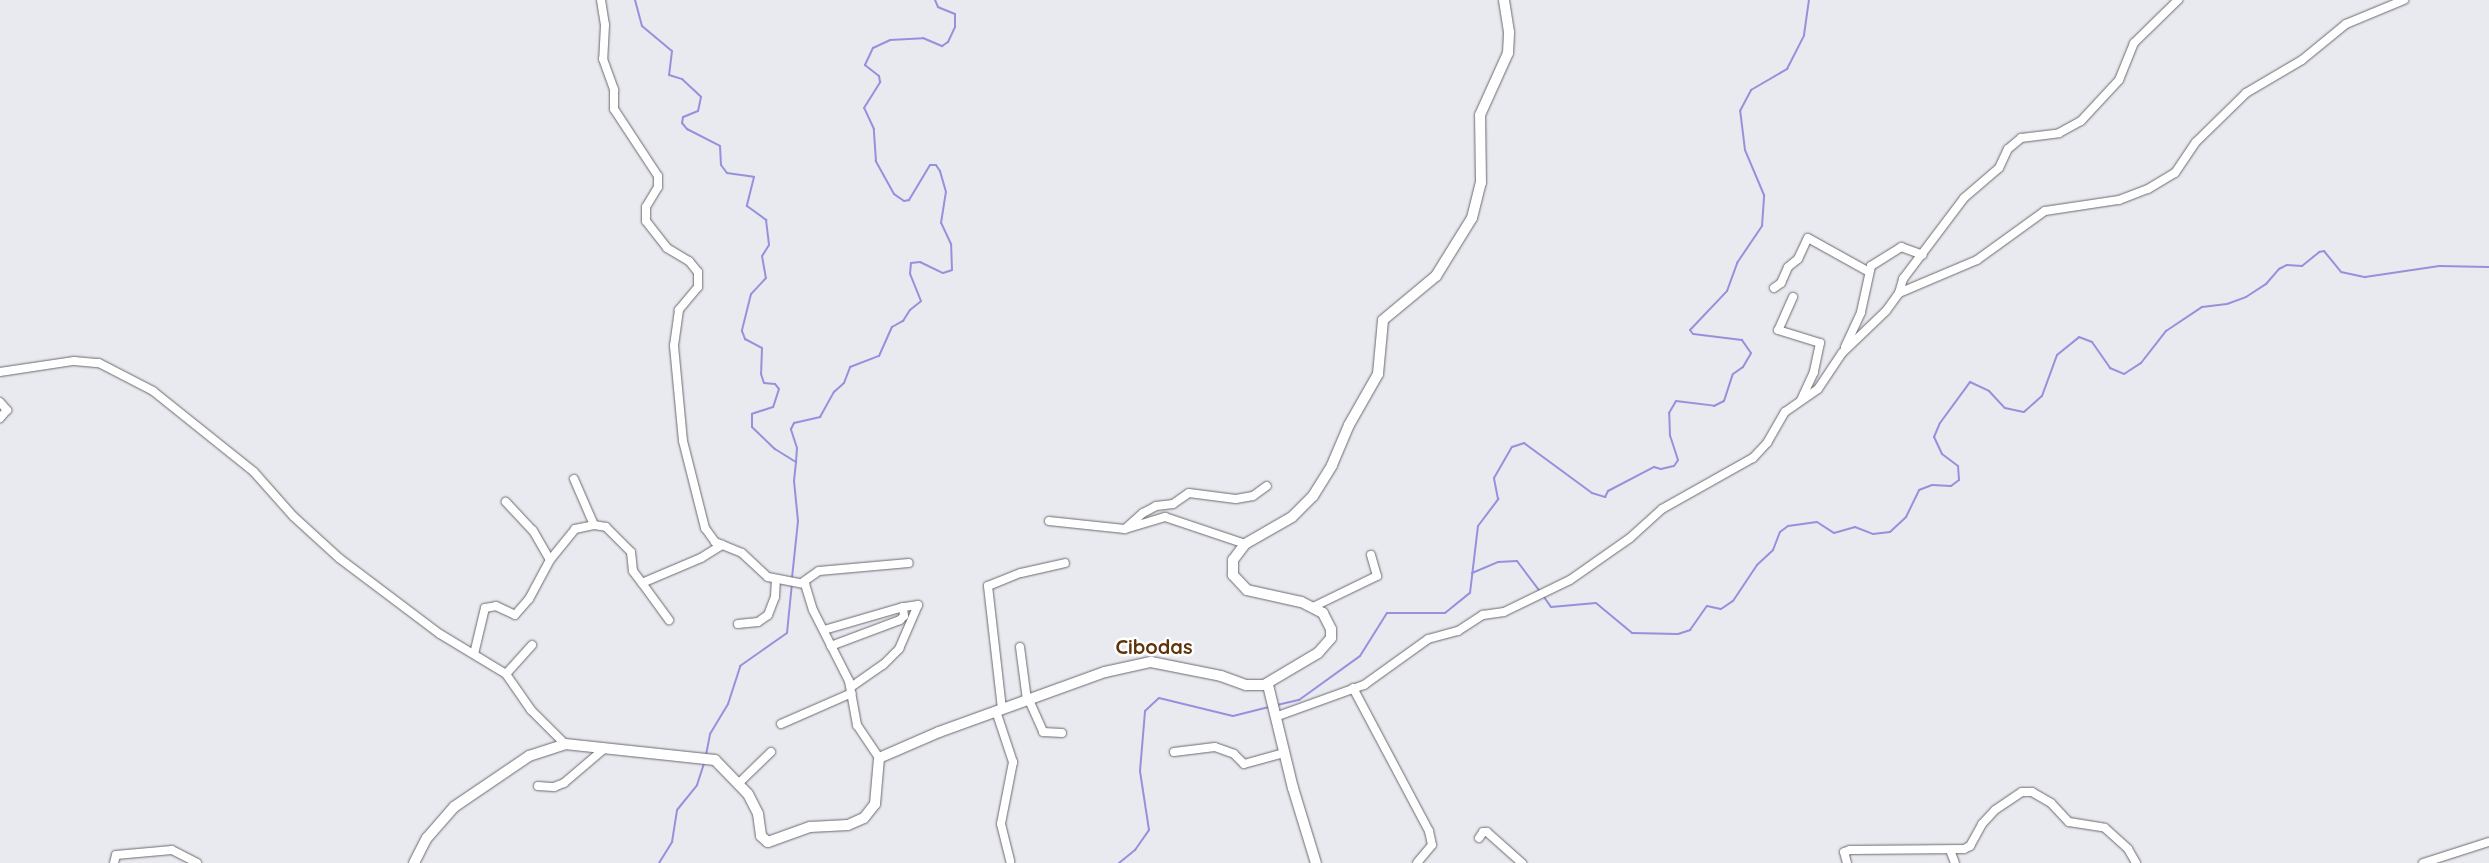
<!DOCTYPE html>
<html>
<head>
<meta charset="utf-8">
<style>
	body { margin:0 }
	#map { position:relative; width:2489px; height:863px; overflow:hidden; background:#e9e9f0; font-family:Quicksand,sans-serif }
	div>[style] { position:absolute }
	.stream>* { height:2px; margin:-1px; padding:0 1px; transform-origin:1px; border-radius:1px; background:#9591dc }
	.roads { filter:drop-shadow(0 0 1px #69696f) drop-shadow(0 0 1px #69696f) }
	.minor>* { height:8px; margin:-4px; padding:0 4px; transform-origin:4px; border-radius:4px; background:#fff }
	.major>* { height:10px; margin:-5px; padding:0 5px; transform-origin:5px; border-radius:5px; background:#fff }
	span { translate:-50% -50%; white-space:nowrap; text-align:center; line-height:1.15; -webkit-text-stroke:5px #fff; paint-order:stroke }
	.quarter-label { font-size:20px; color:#5f330c; font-weight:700 }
</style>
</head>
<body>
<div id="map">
	<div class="stream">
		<div style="left:635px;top:0;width:27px;rotate:75deg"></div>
		<div style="left:642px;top:26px;width:39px;rotate:40deg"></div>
		<div style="left:672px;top:51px;width:24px;rotate:97deg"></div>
		<div style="left:669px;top:75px;width:14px;rotate:17deg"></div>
		<div style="left:682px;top:79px;width:26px;rotate:43deg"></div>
		<div style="left:701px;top:97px;width:14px;rotate:102deg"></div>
		<div style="left:698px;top:111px;width:16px;rotate:158deg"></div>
		<div style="left:683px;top:117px;width:6px;rotate:99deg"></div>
		<div style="left:682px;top:123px;width:8px;rotate:50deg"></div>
		<div style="left:687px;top:129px;width:37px;rotate:27deg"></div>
		<div style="left:720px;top:146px;width:19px;rotate:87deg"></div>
		<div style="left:721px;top:165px;width:10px;rotate:53deg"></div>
		<div style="left:727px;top:173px;width:27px;rotate:8deg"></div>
		<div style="left:754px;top:177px;width:30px;rotate:104deg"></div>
		<div style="left:747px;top:206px;width:24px;rotate:36deg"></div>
		<div style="left:766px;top:220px;width:25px;rotate:83deg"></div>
		<div style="left:769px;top:245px;width:13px;rotate:122deg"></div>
		<div style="left:762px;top:256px;width:22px;rotate:80deg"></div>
		<div style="left:766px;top:278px;width:22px;rotate:133deg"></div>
		<div style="left:751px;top:294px;width:38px;rotate:104deg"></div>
		<div style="left:742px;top:331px;width:9px;rotate:69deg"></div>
		<div style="left:745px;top:339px;width:19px;rotate:28deg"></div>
		<div style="left:762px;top:348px;width:26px;rotate:92deg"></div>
		<div style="left:761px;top:374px;width:9px;rotate:72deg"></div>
		<div style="left:764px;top:383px;width:11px;rotate:5deg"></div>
		<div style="left:775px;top:384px;width:6px;rotate:51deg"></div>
		<div style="left:779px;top:389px;width:19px;rotate:108deg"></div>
		<div style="left:773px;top:407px;width:22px;rotate:162deg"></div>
		<div style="left:752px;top:414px;width:13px;rotate:90deg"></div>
		<div style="left:752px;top:427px;width:32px;rotate:44deg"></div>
		<div style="left:775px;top:449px;width:25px;rotate:32deg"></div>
		<div style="left:796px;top:462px;width:19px;rotate:96deg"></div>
		<div style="left:794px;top:481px;width:40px;rotate:84.3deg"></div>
		<div style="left:798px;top:521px;width:57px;rotate:96deg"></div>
		<div style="left:796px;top:462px;width:14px;rotate:-86deg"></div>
		<div style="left:797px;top:448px;width:20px;rotate:-108deg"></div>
		<div style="left:791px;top:429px;width:7px;rotate:-63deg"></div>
		<div style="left:794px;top:423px;width:27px;rotate:-13deg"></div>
		<div style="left:820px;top:417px;width:29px;rotate:-61deg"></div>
		<div style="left:834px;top:392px;width:13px;rotate:-42deg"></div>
		<div style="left:844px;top:383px;width:17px;rotate:-69deg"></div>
		<div style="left:850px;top:367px;width:31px;rotate:-21deg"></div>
		<div style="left:879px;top:356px;width:32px;rotate:-66deg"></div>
		<div style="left:892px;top:327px;width:13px;rotate:-29deg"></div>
		<div style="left:903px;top:321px;width:13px;rotate:-58deg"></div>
		<div style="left:910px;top:310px;width:14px;rotate:-39deg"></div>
		<div style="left:921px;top:301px;width:29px;rotate:-112deg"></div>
		<div style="left:910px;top:274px;width:11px;rotate:-85deg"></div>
		<div style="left:911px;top:263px;width:9px;rotate:-6deg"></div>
		<div style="left:920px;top:262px;width:25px;rotate:26deg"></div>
		<div style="left:943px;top:273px;width:9px;rotate:-18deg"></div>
		<div style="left:952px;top:270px;width:26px;rotate:-92deg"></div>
		<div style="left:951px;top:244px;width:23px;rotate:-115deg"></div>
		<div style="left:941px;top:223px;width:31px;rotate:-81deg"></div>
		<div style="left:946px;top:192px;width:22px;rotate:-106deg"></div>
		<div style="left:940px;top:171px;width:7px;rotate:-124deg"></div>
		<div style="left:936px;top:165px;width:6px;rotate:180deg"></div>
		<div style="left:930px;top:165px;width:41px;rotate:121deg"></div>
		<div style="left:909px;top:200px;width:5px;rotate:169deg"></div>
		<div style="left:904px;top:201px;width:12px;rotate:-145deg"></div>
		<div style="left:894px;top:194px;width:38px;rotate:-119deg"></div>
		<div style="left:876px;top:161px;width:32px;rotate:-94deg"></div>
		<div style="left:874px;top:129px;width:23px;rotate:-115deg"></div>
		<div style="left:864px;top:108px;width:31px;rotate:-58deg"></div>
		<div style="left:880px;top:82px;width:6px;rotate:-99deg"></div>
		<div style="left:879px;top:76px;width:18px;rotate:-142deg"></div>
		<div style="left:865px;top:65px;width:19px;rotate:-65deg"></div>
		<div style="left:873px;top:48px;width:19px;rotate:-25deg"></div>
		<div style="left:890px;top:40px;width:33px;rotate:-3deg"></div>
		<div style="left:923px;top:38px;width:21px;rotate:23deg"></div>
		<div style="left:942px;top:46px;width:7px;rotate:-34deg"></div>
		<div style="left:948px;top:42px;width:17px;rotate:-65deg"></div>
		<div style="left:955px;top:27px;width:13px;rotate:-90deg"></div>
		<div style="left:955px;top:14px;width:18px;rotate:-158deg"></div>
		<div style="left:938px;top:7px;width:8px;rotate:-113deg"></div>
		<div style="left:1472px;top:573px;width:28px;rotate:-23deg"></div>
		<div style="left:1498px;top:562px;width:19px;rotate:-3deg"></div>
		<div style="left:1517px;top:561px;width:40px;rotate:53deg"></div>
		<div style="left:1544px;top:597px;width:12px;rotate:55deg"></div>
		<div style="left:1551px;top:607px;width:45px;rotate:-5.1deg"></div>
		<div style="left:1596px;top:603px;width:47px;rotate:39.8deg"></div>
		<div style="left:1632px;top:633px;width:46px;rotate:1.2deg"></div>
		<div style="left:1678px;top:634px;width:13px;rotate:-18deg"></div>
		<div style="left:1690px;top:630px;width:29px;rotate:-55deg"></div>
		<div style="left:1707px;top:606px;width:14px;rotate:12deg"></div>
		<div style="left:1721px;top:609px;width:14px;rotate:-34deg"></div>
		<div style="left:1733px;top:601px;width:43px;rotate:-56.3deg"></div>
		<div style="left:1757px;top:565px;width:22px;rotate:-43deg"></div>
		<div style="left:1773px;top:550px;width:19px;rotate:-69deg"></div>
		<div style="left:1780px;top:532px;width:10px;rotate:-37deg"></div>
		<div style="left:1788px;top:526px;width:29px;rotate:-8deg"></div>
		<div style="left:1817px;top:522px;width:20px;rotate:33deg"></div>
		<div style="left:1834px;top:533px;width:22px;rotate:-16deg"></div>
		<div style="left:1855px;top:527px;width:19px;rotate:21deg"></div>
		<div style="left:1873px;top:534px;width:17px;rotate:-7deg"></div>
		<div style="left:1890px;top:532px;width:22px;rotate:-43deg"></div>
		<div style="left:1906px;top:517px;width:30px;rotate:-64deg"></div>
		<div style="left:1919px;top:490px;width:14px;rotate:-21deg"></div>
		<div style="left:1932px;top:485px;width:19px;rotate:3deg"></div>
		<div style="left:1951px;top:486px;width:10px;rotate:-37deg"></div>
		<div style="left:1959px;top:480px;width:14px;rotate:-94deg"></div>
		<div style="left:1958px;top:466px;width:20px;rotate:-143deg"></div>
		<div style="left:1942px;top:454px;width:19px;rotate:-115deg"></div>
		<div style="left:1934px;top:437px;width:15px;rotate:-67deg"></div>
		<div style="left:1940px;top:423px;width:51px;rotate:-53.8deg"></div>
		<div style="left:1970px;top:382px;width:21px;rotate:25deg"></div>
		<div style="left:1989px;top:391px;width:23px;rotate:47deg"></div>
		<div style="left:2005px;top:408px;width:19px;rotate:12deg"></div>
		<div style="left:2024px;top:412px;width:24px;rotate:-42deg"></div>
		<div style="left:2042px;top:396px;width:44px;rotate:-69.9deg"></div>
		<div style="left:2057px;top:355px;width:28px;rotate:-39deg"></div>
		<div style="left:2079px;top:337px;width:14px;rotate:21deg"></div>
		<div style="left:2092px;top:342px;width:32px;rotate:55deg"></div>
		<div style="left:2110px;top:368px;width:15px;rotate:23deg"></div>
		<div style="left:2124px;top:374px;width:20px;rotate:-33deg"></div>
		<div style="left:2141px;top:363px;width:41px;rotate:-52deg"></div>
		<div style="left:2166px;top:331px;width:43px;rotate:-33.7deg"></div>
		<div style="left:2202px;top:307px;width:25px;rotate:-7deg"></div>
		<div style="left:2227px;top:304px;width:20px;rotate:-20deg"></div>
		<div style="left:2246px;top:297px;width:24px;rotate:-33deg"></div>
		<div style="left:2266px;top:284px;width:20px;rotate:-49deg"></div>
		<div style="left:2279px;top:269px;width:9px;rotate:-27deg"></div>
		<div style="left:2287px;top:265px;width:15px;rotate:4deg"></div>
		<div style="left:2302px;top:266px;width:22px;rotate:-39deg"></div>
		<div style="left:2319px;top:252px;width:5px;rotate:-11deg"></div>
		<div style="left:2324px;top:251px;width:27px;rotate:51deg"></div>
		<div style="left:2341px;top:272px;width:25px;rotate:12deg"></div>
		<div style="left:2365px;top:277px;width:75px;rotate:-8.5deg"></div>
		<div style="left:2439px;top:266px;width:50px;rotate:1.1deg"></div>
		<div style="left:1277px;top:705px;width:23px;rotate:-13deg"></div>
		<div style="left:1299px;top:700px;width:75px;rotate:-35.8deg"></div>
		<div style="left:1360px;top:656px;width:51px;rotate:-57.9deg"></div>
		<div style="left:1387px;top:613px;width:58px"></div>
		<div style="left:1445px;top:613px;width:32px;rotate:-39deg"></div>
		<div style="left:1470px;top:593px;width:67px;rotate:-83.2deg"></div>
		<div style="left:1478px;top:526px;width:34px;rotate:-53deg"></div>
		<div style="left:1498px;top:499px;width:21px;rotate:-101deg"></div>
		<div style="left:1494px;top:478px;width:36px;rotate:-60deg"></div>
		<div style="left:1512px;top:447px;width:13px;rotate:-18deg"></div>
		<div style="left:1524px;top:443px;width:84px;rotate:36.3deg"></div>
		<div style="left:1592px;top:493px;width:14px;rotate:17deg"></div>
		<div style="left:1605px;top:497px;width:7px;rotate:-63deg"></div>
		<div style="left:1608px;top:491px;width:52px;rotate:-27.6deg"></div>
		<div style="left:1654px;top:467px;width:7px;rotate:16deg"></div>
		<div style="left:1661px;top:469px;width:13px;rotate:-13deg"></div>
		<div style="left:1674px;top:466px;width:7px;rotate:-56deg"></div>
		<div style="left:1678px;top:460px;width:25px;rotate:-108deg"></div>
		<div style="left:1670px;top:436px;width:23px;rotate:-92deg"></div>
		<div style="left:1669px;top:413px;width:14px;rotate:-60deg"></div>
		<div style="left:1676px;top:401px;width:38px;rotate:7deg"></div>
		<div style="left:1714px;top:406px;width:11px;rotate:-27deg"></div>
		<div style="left:1724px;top:401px;width:28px;rotate:-72deg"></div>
		<div style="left:1733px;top:374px;width:12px;rotate:-35deg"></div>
		<div style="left:1743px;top:367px;width:16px;rotate:-60deg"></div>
		<div style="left:1751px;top:353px;width:16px;rotate:-125deg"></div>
		<div style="left:1742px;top:340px;width:49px;rotate:-173deg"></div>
		<div style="left:1693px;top:334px;width:5px;rotate:-127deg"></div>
		<div style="left:1690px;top:330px;width:54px;rotate:-46.5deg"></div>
		<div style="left:1727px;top:291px;width:30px;rotate:-70deg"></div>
		<div style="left:1737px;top:263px;width:45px;rotate:-56deg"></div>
		<div style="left:1762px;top:226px;width:31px;rotate:-86deg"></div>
		<div style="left:1764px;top:195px;width:49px;rotate:-112.9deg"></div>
		<div style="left:1745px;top:150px;width:39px;rotate:-97deg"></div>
		<div style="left:1740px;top:111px;width:24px;rotate:-62deg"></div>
		<div style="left:1751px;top:90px;width:42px;rotate:-30.3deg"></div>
		<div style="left:1787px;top:69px;width:38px;rotate:-63deg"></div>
		<div style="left:1804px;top:35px;width:35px;rotate:-82deg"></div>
		<div style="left:706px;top:755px;width:21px;rotate:-79deg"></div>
		<div style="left:710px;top:734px;width:35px;rotate:-59deg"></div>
		<div style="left:728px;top:704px;width:40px;rotate:-72deg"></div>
		<div style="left:740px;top:666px;width:57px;rotate:-35.1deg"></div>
		<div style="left:787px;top:633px;width:50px;rotate:-84.3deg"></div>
		<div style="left:659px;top:863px;width:25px;rotate:-58deg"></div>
		<div style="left:672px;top:842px;width:32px;rotate:-81deg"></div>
		<div style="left:677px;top:810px;width:32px;rotate:-51deg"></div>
		<div style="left:697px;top:785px;width:23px;rotate:-72deg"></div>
		<div style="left:1119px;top:863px;width:21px;rotate:-39deg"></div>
		<div style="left:1135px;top:850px;width:24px;rotate:-55deg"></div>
		<div style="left:1149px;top:830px;width:60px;rotate:-98.7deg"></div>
		<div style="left:1140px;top:771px;width:60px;rotate:-85.2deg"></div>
		<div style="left:1145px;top:711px;width:19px;rotate:-43deg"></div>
		<div style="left:1159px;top:698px;width:76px;rotate:13.7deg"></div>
		<div style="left:1233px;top:716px;width:38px;rotate:-14deg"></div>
	</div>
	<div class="roads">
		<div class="minor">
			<div style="left:601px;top:0;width:25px;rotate:81deg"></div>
			<div style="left:605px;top:25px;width:34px;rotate:93deg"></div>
			<div style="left:603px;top:59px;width:33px;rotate:70deg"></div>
			<div style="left:614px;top:90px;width:19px;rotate:90deg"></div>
			<div style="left:614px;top:109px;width:80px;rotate:56.7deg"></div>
			<div style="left:658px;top:176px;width:11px;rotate:90deg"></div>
			<div style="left:658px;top:187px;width:23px;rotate:121deg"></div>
			<div style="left:646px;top:207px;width:14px;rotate:90deg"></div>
			<div style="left:646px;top:221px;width:34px;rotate:52deg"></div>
			<div style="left:667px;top:248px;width:26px;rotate:31deg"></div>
			<div style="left:689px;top:261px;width:14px;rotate:51deg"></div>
			<div style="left:698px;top:272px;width:15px;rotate:90deg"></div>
			<div style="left:698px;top:287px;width:30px;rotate:130deg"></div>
			<div style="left:679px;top:310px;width:36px;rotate:98deg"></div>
			<div style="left:674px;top:346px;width:95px;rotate:84.6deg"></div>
			<div style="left:683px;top:441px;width:90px;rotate:75.8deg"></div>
			<div style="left:705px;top:528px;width:17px;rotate:54deg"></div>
			<div style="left:715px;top:542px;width:29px;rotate:22deg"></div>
			<div style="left:742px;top:553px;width:35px;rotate:43deg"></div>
			<div style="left:768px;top:577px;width:38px;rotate:11deg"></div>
			<div style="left:805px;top:584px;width:27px;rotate:73deg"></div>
			<div style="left:813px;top:610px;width:80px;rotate:63.1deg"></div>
			<div style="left:849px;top:681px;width:45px;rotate:79.7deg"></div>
			<div style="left:857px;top:725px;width:40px;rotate:56deg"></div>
			<div style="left:1774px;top:288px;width:9px;rotate:-36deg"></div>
			<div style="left:1781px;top:283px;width:17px;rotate:-66deg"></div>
			<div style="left:1788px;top:267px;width:13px;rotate:-39deg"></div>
			<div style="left:1798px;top:259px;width:23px;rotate:-65deg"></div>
			<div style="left:1808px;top:238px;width:70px;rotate:29.1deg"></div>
			<div style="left:1899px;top:293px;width:15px;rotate:-74deg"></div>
			<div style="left:1903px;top:279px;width:101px;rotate:-53deg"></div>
			<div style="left:1964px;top:198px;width:46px;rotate:-40.6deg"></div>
			<div style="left:1999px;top:168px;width:21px;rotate:-65deg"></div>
			<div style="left:2008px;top:149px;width:17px;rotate:-40deg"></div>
			<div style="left:2021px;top:138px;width:38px;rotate:-7deg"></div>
			<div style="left:2059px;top:133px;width:25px;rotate:-29deg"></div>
			<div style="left:2081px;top:121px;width:56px;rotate:-47.2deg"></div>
			<div style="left:2119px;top:80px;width:40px;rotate:-68deg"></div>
			<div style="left:2134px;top:43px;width:62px;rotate:-44.3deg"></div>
			<div style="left:1793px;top:297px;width:36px;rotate:114deg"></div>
			<div style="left:1778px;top:330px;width:44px;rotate:17.2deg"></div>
			<div style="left:1820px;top:343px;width:30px;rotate:102deg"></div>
			<div style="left:1814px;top:372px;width:31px;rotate:115deg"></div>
			<div style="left:1845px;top:347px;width:38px;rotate:-65deg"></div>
			<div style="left:1861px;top:312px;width:47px;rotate:-77.7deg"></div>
			<div style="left:1871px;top:266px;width:36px;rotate:-32deg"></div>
			<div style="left:1901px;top:247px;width:23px;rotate:20deg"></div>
			<div style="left:0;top:372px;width:75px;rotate:-8.5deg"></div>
			<div style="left:74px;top:361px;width:25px;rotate:5deg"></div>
			<div style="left:99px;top:363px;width:61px;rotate:27.4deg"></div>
			<div style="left:153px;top:391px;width:129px;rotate:38.7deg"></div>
			<div style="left:254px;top:472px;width:59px;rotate:48.4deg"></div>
			<div style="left:293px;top:516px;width:62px;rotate:42.4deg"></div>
			<div style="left:339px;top:558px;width:126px;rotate:37deg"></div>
			<div style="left:440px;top:634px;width:77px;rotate:31.2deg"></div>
			<div style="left:506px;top:674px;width:44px;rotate:55.2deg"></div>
			<div style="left:531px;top:710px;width:48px;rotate:45deg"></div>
			<div style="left:0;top:402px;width:11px;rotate:49deg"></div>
			<div style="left:7px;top:410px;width:11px;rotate:131deg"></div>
			<div style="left:574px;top:479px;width:50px;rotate:66.5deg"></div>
			<div style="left:1049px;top:521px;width:76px;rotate:6deg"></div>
			<div style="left:1125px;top:529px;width:42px;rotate:-16.7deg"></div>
			<div style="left:1165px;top:517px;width:84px;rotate:18.6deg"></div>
			<div style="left:1125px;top:529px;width:24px;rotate:-42deg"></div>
			<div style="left:1143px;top:513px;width:15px;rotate:-28deg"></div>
			<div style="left:1156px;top:506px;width:17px;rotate:-7deg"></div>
			<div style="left:1173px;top:504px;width:19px;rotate:-35deg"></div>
			<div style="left:1189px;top:493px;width:47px;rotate:7.3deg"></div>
			<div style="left:1236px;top:499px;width:17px;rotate:-10deg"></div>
			<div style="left:1253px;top:496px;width:17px;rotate:-36deg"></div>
			<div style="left:550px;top:560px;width:40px;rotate:-51deg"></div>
			<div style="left:575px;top:529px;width:19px;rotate:-12deg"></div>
			<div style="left:594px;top:525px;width:12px;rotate:9deg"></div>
			<div style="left:606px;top:527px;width:35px;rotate:45deg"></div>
			<div style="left:631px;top:552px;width:19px;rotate:84deg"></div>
			<div style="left:633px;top:571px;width:15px;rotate:53deg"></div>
			<div style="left:642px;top:583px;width:64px;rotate:-23deg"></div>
			<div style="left:701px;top:558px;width:25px;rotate:-32deg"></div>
			<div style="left:803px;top:582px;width:19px;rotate:-35deg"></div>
			<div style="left:819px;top:571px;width:90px;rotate:-5.1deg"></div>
			<div style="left:642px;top:583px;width:46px;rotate:53.9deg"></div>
			<div style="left:1315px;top:606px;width:69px;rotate:-25.8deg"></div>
			<div style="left:1377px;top:576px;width:22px;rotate:-106deg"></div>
			<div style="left:738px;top:624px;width:20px;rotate:-6deg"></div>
			<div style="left:758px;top:622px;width:12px;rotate:-35deg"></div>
			<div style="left:768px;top:615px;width:19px;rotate:-69deg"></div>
			<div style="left:775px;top:597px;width:17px;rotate:-87deg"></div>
			<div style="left:824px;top:630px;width:82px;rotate:-16.2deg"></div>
			<div style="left:903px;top:607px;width:9px;rotate:84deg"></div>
			<div style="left:904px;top:616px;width:6px;rotate:135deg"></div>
			<div style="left:900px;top:620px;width:74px;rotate:159.4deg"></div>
			<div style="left:1020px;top:647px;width:53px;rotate:82.5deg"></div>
			<div style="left:474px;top:654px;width:47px;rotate:-76.6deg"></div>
			<div style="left:485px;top:608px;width:11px;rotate:-10deg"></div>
			<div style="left:496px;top:606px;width:21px;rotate:25deg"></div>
			<div style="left:515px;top:615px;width:21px;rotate:-49deg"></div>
			<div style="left:529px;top:599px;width:44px;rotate:-61.7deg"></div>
			<div style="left:550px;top:560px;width:34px;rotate:-120deg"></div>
			<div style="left:533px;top:531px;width:40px;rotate:-133deg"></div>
			<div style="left:506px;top:674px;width:39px;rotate:-48deg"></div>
			<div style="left:851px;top:687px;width:39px;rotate:-35deg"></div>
			<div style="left:883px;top:665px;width:23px;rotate:-45deg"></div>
			<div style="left:899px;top:649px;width:48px;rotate:-66.6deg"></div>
			<div style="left:918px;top:605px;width:15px;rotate:172deg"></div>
			<div style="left:1353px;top:688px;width:162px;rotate:62deg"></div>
			<div style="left:1429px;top:831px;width:14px;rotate:78deg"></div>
			<div style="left:1432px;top:845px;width:23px;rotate:130deg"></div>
			<div style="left:1029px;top:700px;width:35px;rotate:66deg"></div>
			<div style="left:1043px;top:732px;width:19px;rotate:3deg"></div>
			<div style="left:1002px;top:709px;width:124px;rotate:-96.5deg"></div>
			<div style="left:988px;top:586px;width:35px;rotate:-22deg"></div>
			<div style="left:1021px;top:573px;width:45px;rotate:-12.8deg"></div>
			<div style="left:996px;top:711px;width:54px;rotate:71.6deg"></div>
			<div style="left:1013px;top:762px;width:63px;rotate:101deg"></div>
			<div style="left:1001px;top:824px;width:38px;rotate:76deg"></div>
			<div style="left:1275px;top:717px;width:95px;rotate:-19.8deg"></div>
			<div style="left:1364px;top:685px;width:79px;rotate:-35.7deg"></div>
			<div style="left:1428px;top:639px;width:31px;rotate:-15deg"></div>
			<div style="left:1458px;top:631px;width:30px;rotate:-33deg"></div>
			<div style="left:1483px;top:615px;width:21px;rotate:-8deg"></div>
			<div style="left:1504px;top:612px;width:73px;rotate:-25.9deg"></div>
			<div style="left:1570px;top:580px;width:73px;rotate:-35deg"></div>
			<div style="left:1630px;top:538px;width:43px;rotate:-42.2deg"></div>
			<div style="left:1662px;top:509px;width:104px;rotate:-29.3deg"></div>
			<div style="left:1753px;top:458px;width:21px;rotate:-47deg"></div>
			<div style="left:1767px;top:443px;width:36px;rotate:-60deg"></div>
			<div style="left:1785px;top:412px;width:40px;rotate:-34.9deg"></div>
			<div style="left:1818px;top:389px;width:43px;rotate:-56.3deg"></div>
			<div style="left:1842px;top:353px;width:61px;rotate:-43.7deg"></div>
			<div style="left:1886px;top:311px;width:22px;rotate:-54deg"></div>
			<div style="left:1899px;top:293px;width:85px;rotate:-22.9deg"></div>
			<div style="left:1977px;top:260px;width:84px;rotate:-35.8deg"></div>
			<div style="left:2045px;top:211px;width:75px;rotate:-8.5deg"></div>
			<div style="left:2119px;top:200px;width:31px;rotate:-21deg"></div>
			<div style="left:2148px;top:189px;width:31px;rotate:-31deg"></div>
			<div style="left:2175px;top:173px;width:37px;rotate:-56deg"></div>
			<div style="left:2196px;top:142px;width:70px;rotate:-44.4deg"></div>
			<div style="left:2246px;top:93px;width:65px;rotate:-30.5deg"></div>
			<div style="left:2302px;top:60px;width:57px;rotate:-39.3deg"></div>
			<div style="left:2346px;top:24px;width:63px;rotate:-22.5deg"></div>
			<div style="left:781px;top:724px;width:77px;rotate:-23.6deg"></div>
			<div style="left:1174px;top:752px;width:41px;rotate:-7deg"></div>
			<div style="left:1215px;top:747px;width:20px;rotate:20deg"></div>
			<div style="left:1234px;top:754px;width:14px;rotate:45deg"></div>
			<div style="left:1244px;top:764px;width:41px;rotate:-15.4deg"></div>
			<div style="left:738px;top:784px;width:46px;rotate:-44.1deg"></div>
			<div style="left:538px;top:786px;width:16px;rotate:4deg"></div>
			<div style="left:554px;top:787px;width:11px;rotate:-22deg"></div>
			<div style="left:564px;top:783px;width:52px;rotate:-40.4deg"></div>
			<div style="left:1479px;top:838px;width:7px;rotate:-56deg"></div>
			<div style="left:1483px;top:832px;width:4px"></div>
			<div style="left:1487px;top:832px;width:47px;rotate:41.5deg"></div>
			<div style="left:1950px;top:850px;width:14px;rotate:69deg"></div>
			<div style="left:114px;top:863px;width:8px;rotate:-76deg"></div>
			<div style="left:116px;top:855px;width:56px;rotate:-5.1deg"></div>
			<div style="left:172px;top:850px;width:28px;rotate:27deg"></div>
			<div style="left:1847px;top:863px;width:11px;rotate:-105deg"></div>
			<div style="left:1844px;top:852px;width:6px;rotate:-18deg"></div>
			<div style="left:1850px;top:850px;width:114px;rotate:-0.5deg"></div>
			<div style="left:1964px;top:849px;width:7px;rotate:-27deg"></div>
			<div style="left:1970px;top:846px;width:25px;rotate:-61deg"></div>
			<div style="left:1982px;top:824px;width:19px;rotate:-47deg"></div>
			<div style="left:1995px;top:810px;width:32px;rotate:-34deg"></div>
			<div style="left:2022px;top:792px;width:10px"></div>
			<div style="left:2032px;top:792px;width:22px;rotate:30deg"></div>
			<div style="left:2051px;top:803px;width:26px;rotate:47deg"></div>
			<div style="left:2069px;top:822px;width:36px;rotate:9deg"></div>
			<div style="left:2105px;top:828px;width:31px;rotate:42deg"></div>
			<div style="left:2128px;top:849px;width:16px;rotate:60deg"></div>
			<div style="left:2423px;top:863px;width:69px;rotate:-17.7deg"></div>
		</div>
		<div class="major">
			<div style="left:1268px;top:685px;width:106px;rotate:76.4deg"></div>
			<div style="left:1293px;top:788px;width:78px;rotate:73deg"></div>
			<div style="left:414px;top:863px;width:28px;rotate:-63deg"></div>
			<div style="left:427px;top:838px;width:41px;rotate:-48.9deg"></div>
			<div style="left:454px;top:807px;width:91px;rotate:-34.2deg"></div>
			<div style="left:529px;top:756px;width:38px;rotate:-18deg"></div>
			<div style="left:565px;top:744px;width:151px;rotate:6.1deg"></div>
			<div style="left:715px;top:760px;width:47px;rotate:45.9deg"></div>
			<div style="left:748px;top:794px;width:22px;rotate:63deg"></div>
			<div style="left:758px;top:814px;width:22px;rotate:82deg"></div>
			<div style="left:761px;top:836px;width:9px;rotate:41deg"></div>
			<div style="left:768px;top:842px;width:45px;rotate:-19.7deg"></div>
			<div style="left:810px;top:827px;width:38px;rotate:-3deg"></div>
			<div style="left:848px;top:825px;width:17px;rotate:-24deg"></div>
			<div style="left:864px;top:818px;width:18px;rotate:-52deg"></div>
			<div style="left:875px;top:804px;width:46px;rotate:-85deg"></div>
			<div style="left:879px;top:758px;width:65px;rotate:-23.4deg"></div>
			<div style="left:939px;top:732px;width:177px;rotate:-19.9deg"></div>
			<div style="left:1105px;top:672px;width:47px;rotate:-12.3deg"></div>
			<div style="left:1151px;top:662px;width:71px;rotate:11.3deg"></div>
			<div style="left:1221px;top:676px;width:27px;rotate:20deg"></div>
			<div style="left:1246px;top:685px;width:18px"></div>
			<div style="left:1264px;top:685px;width:63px;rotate:-30.7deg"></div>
			<div style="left:1318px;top:653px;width:20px;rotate:-49deg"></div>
			<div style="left:1331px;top:638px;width:9px;rotate:-90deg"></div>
			<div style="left:1331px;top:629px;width:18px;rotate:-117deg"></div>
			<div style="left:1323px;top:613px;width:25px;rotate:-153deg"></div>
			<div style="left:1301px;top:602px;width:55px;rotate:-167.5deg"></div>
			<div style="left:1247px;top:590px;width:21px;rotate:-133deg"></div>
			<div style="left:1233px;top:575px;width:15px;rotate:-90deg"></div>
			<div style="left:1233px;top:560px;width:20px;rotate:-53deg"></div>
			<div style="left:1245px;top:544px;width:54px;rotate:-29.9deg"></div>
			<div style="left:1292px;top:517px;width:30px;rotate:-45deg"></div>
			<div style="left:1313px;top:496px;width:36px;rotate:-58deg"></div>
			<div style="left:1332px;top:465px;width:43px;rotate:-67deg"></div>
			<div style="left:1349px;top:425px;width:59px;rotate:-60.4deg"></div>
			<div style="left:1378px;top:374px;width:54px;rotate:-84.7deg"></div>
			<div style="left:1383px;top:320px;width:69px;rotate:-39.7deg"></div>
			<div style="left:1436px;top:276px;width:68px;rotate:-58.2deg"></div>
			<div style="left:1472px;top:218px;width:36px;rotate:-76deg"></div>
			<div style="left:1481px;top:183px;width:68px;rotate:-90.8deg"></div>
			<div style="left:1480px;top:115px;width:68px;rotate:-65.7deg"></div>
			<div style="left:1508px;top:53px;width:21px;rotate:-87deg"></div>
			<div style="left:1509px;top:32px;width:32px;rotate:-99deg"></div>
		</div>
	</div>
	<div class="quarter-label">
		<span style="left:1154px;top:646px">Cibodas</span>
	</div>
</div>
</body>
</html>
